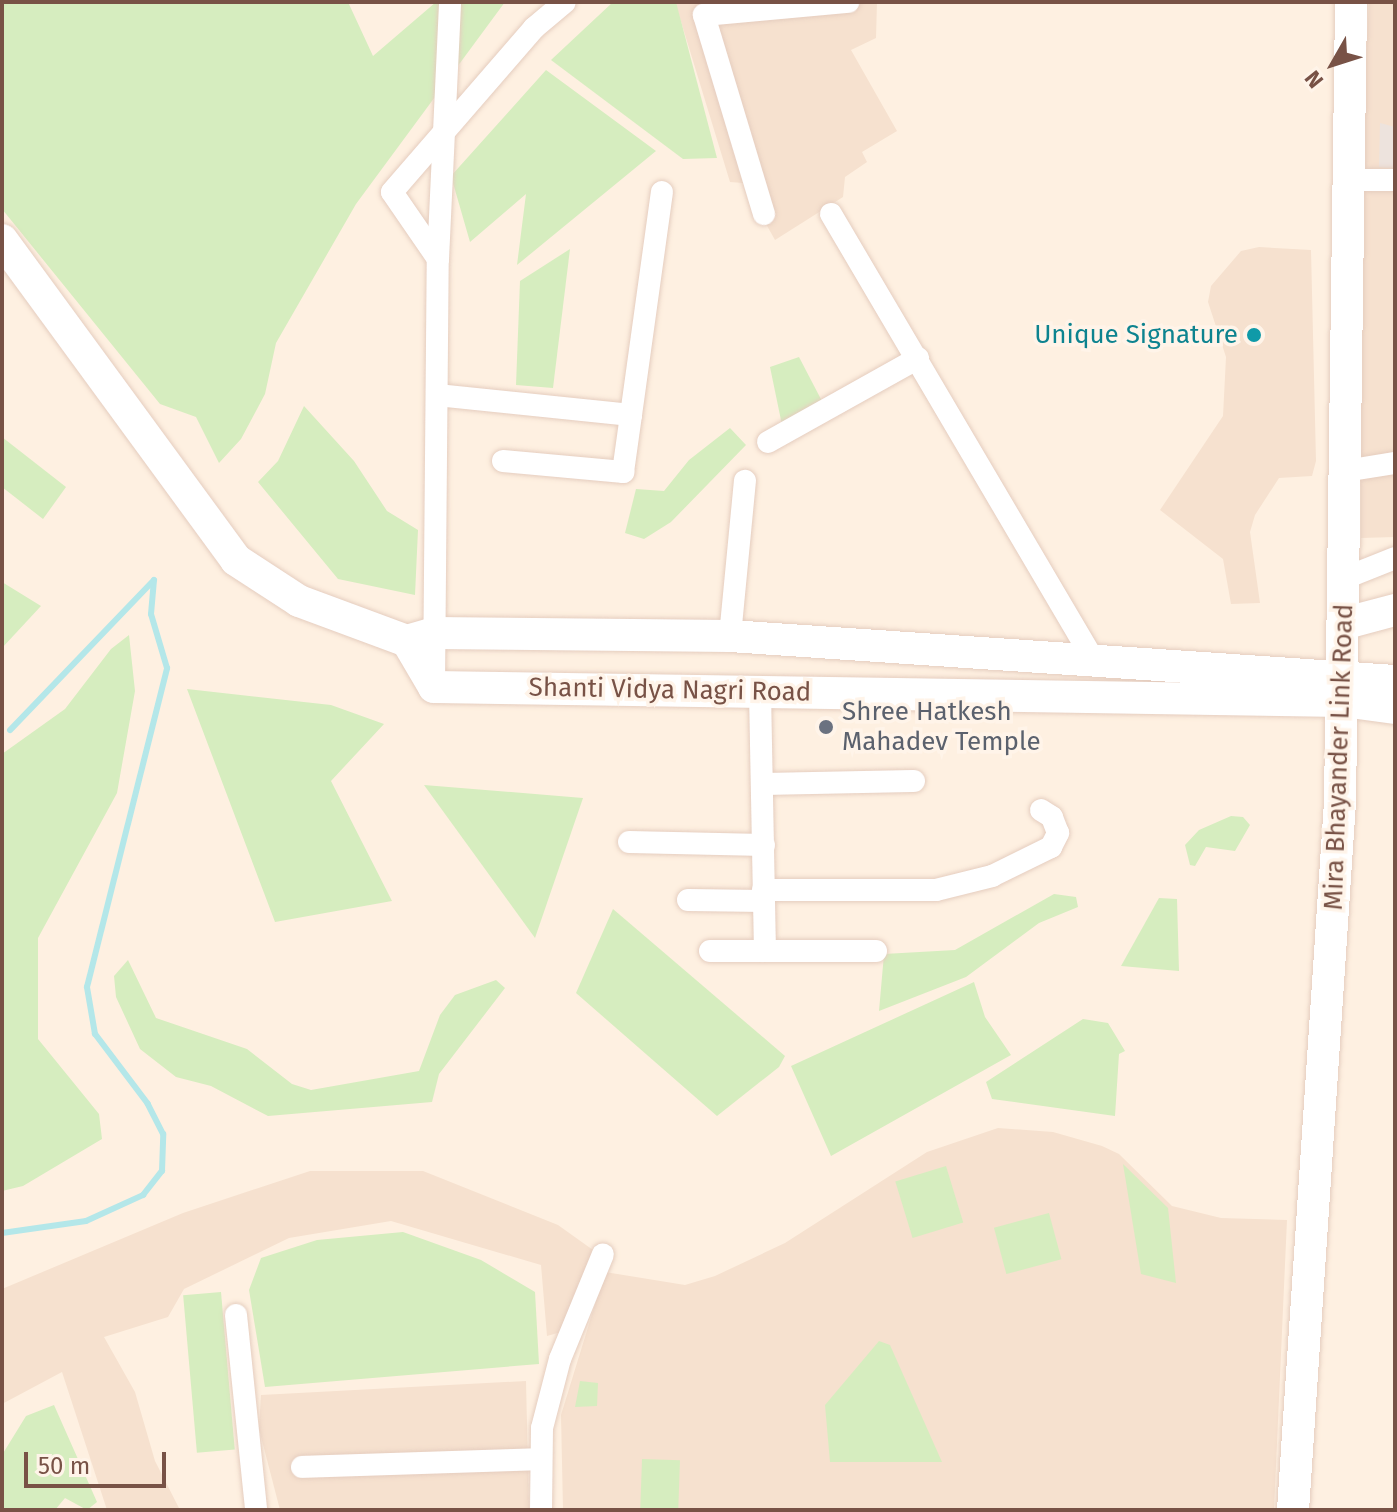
<!DOCTYPE html>
<html>
<head>
<meta charset="utf-8">
<style>
	body { margin:0 }
	#map { position:relative; width:1397px; height:1512px; overflow:hidden; background:#fef0e1; font-family:"Fira Sans",sans-serif }
	div>[style] { position:absolute }
	.residential>* { inset:0; background:#f6e1cf }
	.industrial>* { inset:0; background:#ede3dd }
	.green>* { inset:0; background:#d6edbf; transform-origin:0 0 }
	.stream>* { height:6px; margin:-3px; padding:0 3px; transform-origin:3px; border-radius:3px; background:#b4e7e9 }
	.roads { filter:drop-shadow(0 0 2px #e5cdbf) drop-shadow(0 0 2px #e5cdbf) }
	.street>* { height:22px; margin:-11px; padding:0 11px; transform-origin:11px; border-radius:11px; background:#fff }
	.secondary>* { height:32px; margin:-16px; padding:0 16px; transform-origin:16px; border-radius:16px; background:#fff }
	.dots>* { width:22px; height:22px; translate:-50% -50%; box-sizing:border-box; border:4px solid #fff4e9; border-radius:50% }
	span { translate:-50% -50%; white-space:nowrap; text-align:center; line-height:1.15; -webkit-text-stroke:7px #fff4e9; paint-order:stroke }
	.culture-label { font-size:26px; color:#0d838f }
	.right { translate:-100% -50%; text-align:right }
	.street-label { font-size:26px; color:#785246 }
	.worship-label { font-size:26px; color:#5b616d }
	.left { translate:0 -50%; text-align:left }
	.frame { position:absolute; inset:0; border:4px solid #785246; pointer-events:none }
	.north { position:absolute; left:1293px; top:24px; width:80px; height:80px; -webkit-text-stroke:6px #fff4e9; paint-order:stroke; rotate:231deg; font-size:22px; font-weight:700; line-height:32px; text-align:center; color:#785246 }
	.north::after { content:''; display:block; margin:auto; width:28px; height:36px; background:#785246; clip-path:polygon(50% 0,100% 100%,50% 72%,0 100%) }
	.scale { position:absolute; left:24px; top:1452px; width:142px; height:36px; box-sizing:border-box; border:4px solid #785246; border-top:0; padding-left:10px; font-size:24px; line-height:28px; white-space:nowrap; color:#785246; -webkit-text-stroke:6px #fff4e9; paint-order:stroke }
</style>
</head>
<body>
<div id="map">
	<div class="residential">
		<div style="clip-path:polygon(675px 2px,877px 2px,876px 38px,851px 50px,897px 131px,862px 152px,867px 162px,845px 177px,843px 197px,775px 240px,743px 183px,730px 182px)"></div>
		<div style="clip-path:polygon(1369px 2px,1395px 2px,1395px 537px,1361px 538px,1360px 180px)"></div>
		<div style="clip-path:polygon(1259px 247px,1311px 250px,1316px 461px,1312px 476px,1279px 478px,1255px 515px,1250px 532px,1260px 603px,1231px 604px,1223px 559px,1160px 510px,1223px 416px,1226px 357px,1208px 302px,1211px 286px,1241px 251px)"></div>
		<div style="clip-path:polygon(998px 1128px,1053px 1132px,1102px 1146px,1119px 1154px,1172px 1206px,1221px 1218px,1287px 1220px,1274px 1510px,563px 1510px,561px 1415px,605px 1272px,685px 1285px,715px 1276px,785px 1243px,927px 1152px)"></div>
		<div style="clip-path:polygon(310px 1171px,423px 1171px,558px 1225px,593px 1250px,561px 1332px,547px 1336px,541px 1265px,391px 1221px,289px 1238px,184px 1289px,168px 1317px,104px 1337px,135px 1392px,155px 1461px,180px 1510px,107px 1510px,62px 1372px,2px 1404px,2px 1289px,183px 1213px)"></div>
		<div style="clip-path:polygon(526px 1381px,529px 1510px,280px 1510px,259px 1429px,261px 1395px)"></div>
	</div>
	<div class="industrial">
		<div style="clip-path:polygon(1380px 123px,1395px 127px,1395px 169px,1379px 167px)"></div>
	</div>
	<div class="green">
		<div style="clip-path:polygon(2px 2px,348px 2px,373px 56px,436px 2px,505px 2px,356px 204px,276px 343px,265px 394px,241px 439px,219px 463px,196px 417px,160px 404px,2px 209px)"></div>
		<div style="clip-path:polygon(613px 2px,676px 2px,717px 158px,683px 159px,551px 60px)"></div>
		<div style="clip-path:polygon(546px 70px,656px 151px,517px 265px,526px 194px,470px 242px,451px 176px)"></div>
		<div style="clip-path:polygon(570px 249px,553px 388px,516px 385px,520px 281px)"></div>
		<div style="clip-path:polygon(799px 357px,824px 405px,782px 425px,770px 367px)"></div>
		<div style="clip-path:polygon(304px 406px,354px 461px,387px 511px,418px 530px,415px 595px,338px 579px,258px 482px,278px 461px)"></div>
		<div style="clip-path:polygon(730px 428px,746px 445px,671px 522px,644px 539px,625px 533px,636px 489px,664px 491px,689px 460px)"></div>
		<div style="clip-path:polygon(2px 437px,66px 487px,43px 519px,2px 487px)"></div>
		<div style="clip-path:polygon(2px 582px,41px 606px,2px 648px)"></div>
		<div style="clip-path:polygon(129px 635px,135px 691px,117px 793px,38px 938px,38px 1039px,99px 1114px,102px 1139px,23px 1186px,2px 1191px,2px 754px,65px 709px,111px 649px)"></div>
		<div style="clip-path:polygon(187px 689px,331px 705px,384px 724px,331px 781px,392px 901px,275px 922px)"></div>
		<div style="clip-path:polygon(424px 785px,583px 798px,535px 938px)"></div>
		<div style="clip-path:polygon(1231px 816px,1243px 817px,1250px 825px,1235px 851px,1206px 847px,1195px 866px,1190px 865px,1185px 845px,1199px 830px)"></div>
		<div style="clip-path:polygon(1054px 894px,1076px 897px,1078px 907px,1039px 923px,966px 977px,879px 1011px,884px 954px,955px 950px)"></div>
		<div style="clip-path:polygon(1159px 898px,1177px 899px,1179px 971px,1121px 966px)"></div>
		<div style="clip-path:polygon(613px 909px,785px 1056px,779px 1067px,717px 1116px,576px 993px)"></div>
		<div style="clip-path:polygon(128px 960px,156px 1018px,247px 1049px,292px 1084px,311px 1090px,419px 1071px,440px 1015px,455px 995px,496px 980px,505px 988px,439px 1074px,432px 1102px,268px 1116px,211px 1086px,176px 1077px,140px 1049px,116px 997px,114px 976px)"></div>
		<div style="clip-path:polygon(974px 982px,985px 1017px,1011px 1055px,831px 1156px,791px 1066px)"></div>
		<div style="clip-path:polygon(1083px 1019px,1108px 1023px,1125px 1051px,1119px 1054px,1115px 1116px,992px 1099px,986px 1082px)"></div>
		<div style="clip-path:polygon(1123px 1164px,1168px 1208px,1176px 1283px,1141px 1274px)"></div>
		<div style="left:946px;top:1166px;width:59px;height:53px;rotate:73deg"></div>
		<div style="left:1049px;top:1213px;width:48px;height:57px;rotate:75deg"></div>
		<div style="clip-path:polygon(403px 1232px,481px 1260px,535px 1292px,539px 1364px,265px 1387px,249px 1290px,261px 1258px,317px 1240px)"></div>
		<div style="left:221px;top:1292px;width:158px;height:38px;rotate:85deg"></div>
		<div style="clip-path:polygon(879px 1341px,890px 1345px,942px 1462px,830px 1462px,825px 1405px)"></div>
		<div style="clip-path:polygon(580px 1381px,598px 1383px,597px 1406px,575px 1407px)"></div>
		<div style="clip-path:polygon(54px 1405px,97px 1502px,87px 1510px,65px 1498px,55px 1510px,2px 1510px,2px 1455px,26px 1416px)"></div>
		<div style="left:642px;top:1459px;width:38px;height:51px;rotate:2deg"></div>
	</div>
	<div class="stream">
		<div style="left:2px;top:1233px;width:85px;rotate:-8.1deg"></div>
		<div style="left:86px;top:1221px;width:63px;rotate:-24.5deg"></div>
		<div style="left:143px;top:1195px;width:31px;rotate:-52deg"></div>
		<div style="left:162px;top:1171px;width:37px;rotate:-88deg"></div>
		<div style="left:163px;top:1134px;width:34px;rotate:-117deg"></div>
		<div style="left:148px;top:1104px;width:88px;rotate:-127.1deg"></div>
		<div style="left:95px;top:1034px;width:48px;rotate:-99.7deg"></div>
		<div style="left:87px;top:987px;width:329px;rotate:-75.9deg"></div>
		<div style="left:167px;top:668px;width:56px;rotate:-106.5deg"></div>
		<div style="left:151px;top:614px;width:34px;rotate:-85deg"></div>
		<div style="left:154px;top:580px;width:208px;rotate:133.8deg"></div>
	</div>
	<div class="roads">
		<div class="street">
			<div style="left:1349px;top:180px;width:46px"></div>
			<div style="left:764px;top:214px;width:208px;rotate:-106.8deg"></div>
			<div style="left:704px;top:15px;width:145px;rotate:-5.2deg"></div>
			<div style="left:831px;top:214px;width:516px;rotate:59.51deg"></div>
			<div style="left:438px;top:259px;width:81px;rotate:-124.5deg"></div>
			<div style="left:392px;top:192px;width:217px;rotate:-49.1deg"></div>
			<div style="left:534px;top:28px;width:40px;rotate:-40deg"></div>
			<div style="left:437px;top:395px;width:195px;rotate:5.9deg"></div>
			<div style="left:631px;top:415px;width:225px;rotate:-82.1deg"></div>
			<div style="left:768px;top:442px;width:172px;rotate:-29.2deg"></div>
			<div style="left:503px;top:461px;width:121px;rotate:5.2deg"></div>
			<div style="left:623px;top:472px;width:58px;rotate:-82deg"></div>
			<div style="left:1345px;top:471px;width:51px;rotate:-9.1deg"></div>
			<div style="left:1345px;top:578px;width:54px;rotate:-21.8deg"></div>
			<div style="left:730px;top:636px;width:156px;rotate:-84.5deg"></div>
			<div style="left:434px;top:686px;width:427px;rotate:-89.5deg"></div>
			<div style="left:438px;top:259px;width:257px;rotate:-87.3deg"></div>
			<div style="left:760px;top:692px;width:259px;rotate:88.9deg"></div>
			<div style="left:762px;top:784px;width:152px;rotate:-1.1deg"></div>
			<div style="left:629px;top:842px;width:135px;rotate:1.3deg"></div>
			<div style="left:763px;top:890px;width:173px"></div>
			<div style="left:936px;top:890px;width:58px;rotate:-14deg"></div>
			<div style="left:992px;top:876px;width:66px;rotate:-26.2deg"></div>
			<div style="left:1051px;top:847px;width:16px;rotate:-63deg"></div>
			<div style="left:1058px;top:833px;width:17px;rotate:-111deg"></div>
			<div style="left:1052px;top:817px;width:13px;rotate:-148deg"></div>
			<div style="left:688px;top:900px;width:76px;rotate:0.8deg"></div>
			<div style="left:710px;top:951px;width:166px"></div>
			<div style="left:236px;top:1315px;width:196px;rotate:84.1deg"></div>
			<div style="left:302px;top:1467px;width:239px;rotate:-1.9deg"></div>
			<div style="left:541px;top:1510px;width:82px;rotate:-89.3deg"></div>
			<div style="left:542px;top:1428px;width:71px;rotate:-75.4deg"></div>
			<div style="left:560px;top:1359px;width:113px;rotate:-67.7deg"></div>
		</div>
		<div class="secondary">
			<div style="left:2px;top:240px;width:396px;rotate:53.8deg"></div>
			<div style="left:236px;top:560px;width:75px;rotate:33.1deg"></div>
			<div style="left:299px;top:601px;width:115px;rotate:20.3deg"></div>
			<div style="left:1346px;top:623px;width:51px;rotate:-14.9deg"></div>
			<div style="left:1395px;top:681px;width:667px;rotate:-176.13deg"></div>
			<div style="left:730px;top:636px;width:295px;rotate:-179.4deg"></div>
			<div style="left:435px;top:633px;width:29px;rotate:164deg"></div>
			<div style="left:407px;top:641px;width:53px;rotate:59.6deg"></div>
			<div style="left:434px;top:687px;width:909px;rotate:0.88deg"></div>
			<div style="left:1343px;top:701px;width:52px;rotate:7.7deg"></div>
			<div style="left:1293px;top:1510px;width:709px;rotate:-86.2deg"></div>
			<div style="left:1340px;top:803px;width:801px;rotate:-89.21deg"></div>
		</div>
	</div>
	<div class="dots">
		<div style="left:1254px;top:335px;background:#0f9aa8"></div>
		<div style="left:826px;top:727px;background:#6b7280"></div>
	</div>
	<div class="culture-label">
		<span class="right" style="left:1238px;top:335px">Unique Signature</span>
	</div>
	<div class="street-label">
		<span style="left:670px;top:690px;rotate:1deg">Shanti Vidya Nagri Road</span>
		<span style="left:1339px;top:757px;rotate:-88deg">Mira Bhayander Link Road</span>
	</div>
	<div class="worship-label">
		<span class="left" style="left:842px;top:727px">Shree Hatkesh<br>Mahadev Temple</span>
	</div>
	<div class="frame"></div>
	<div class="north">N</div>
	<div class="scale">50 m</div>
</div>
</body>
</html>
